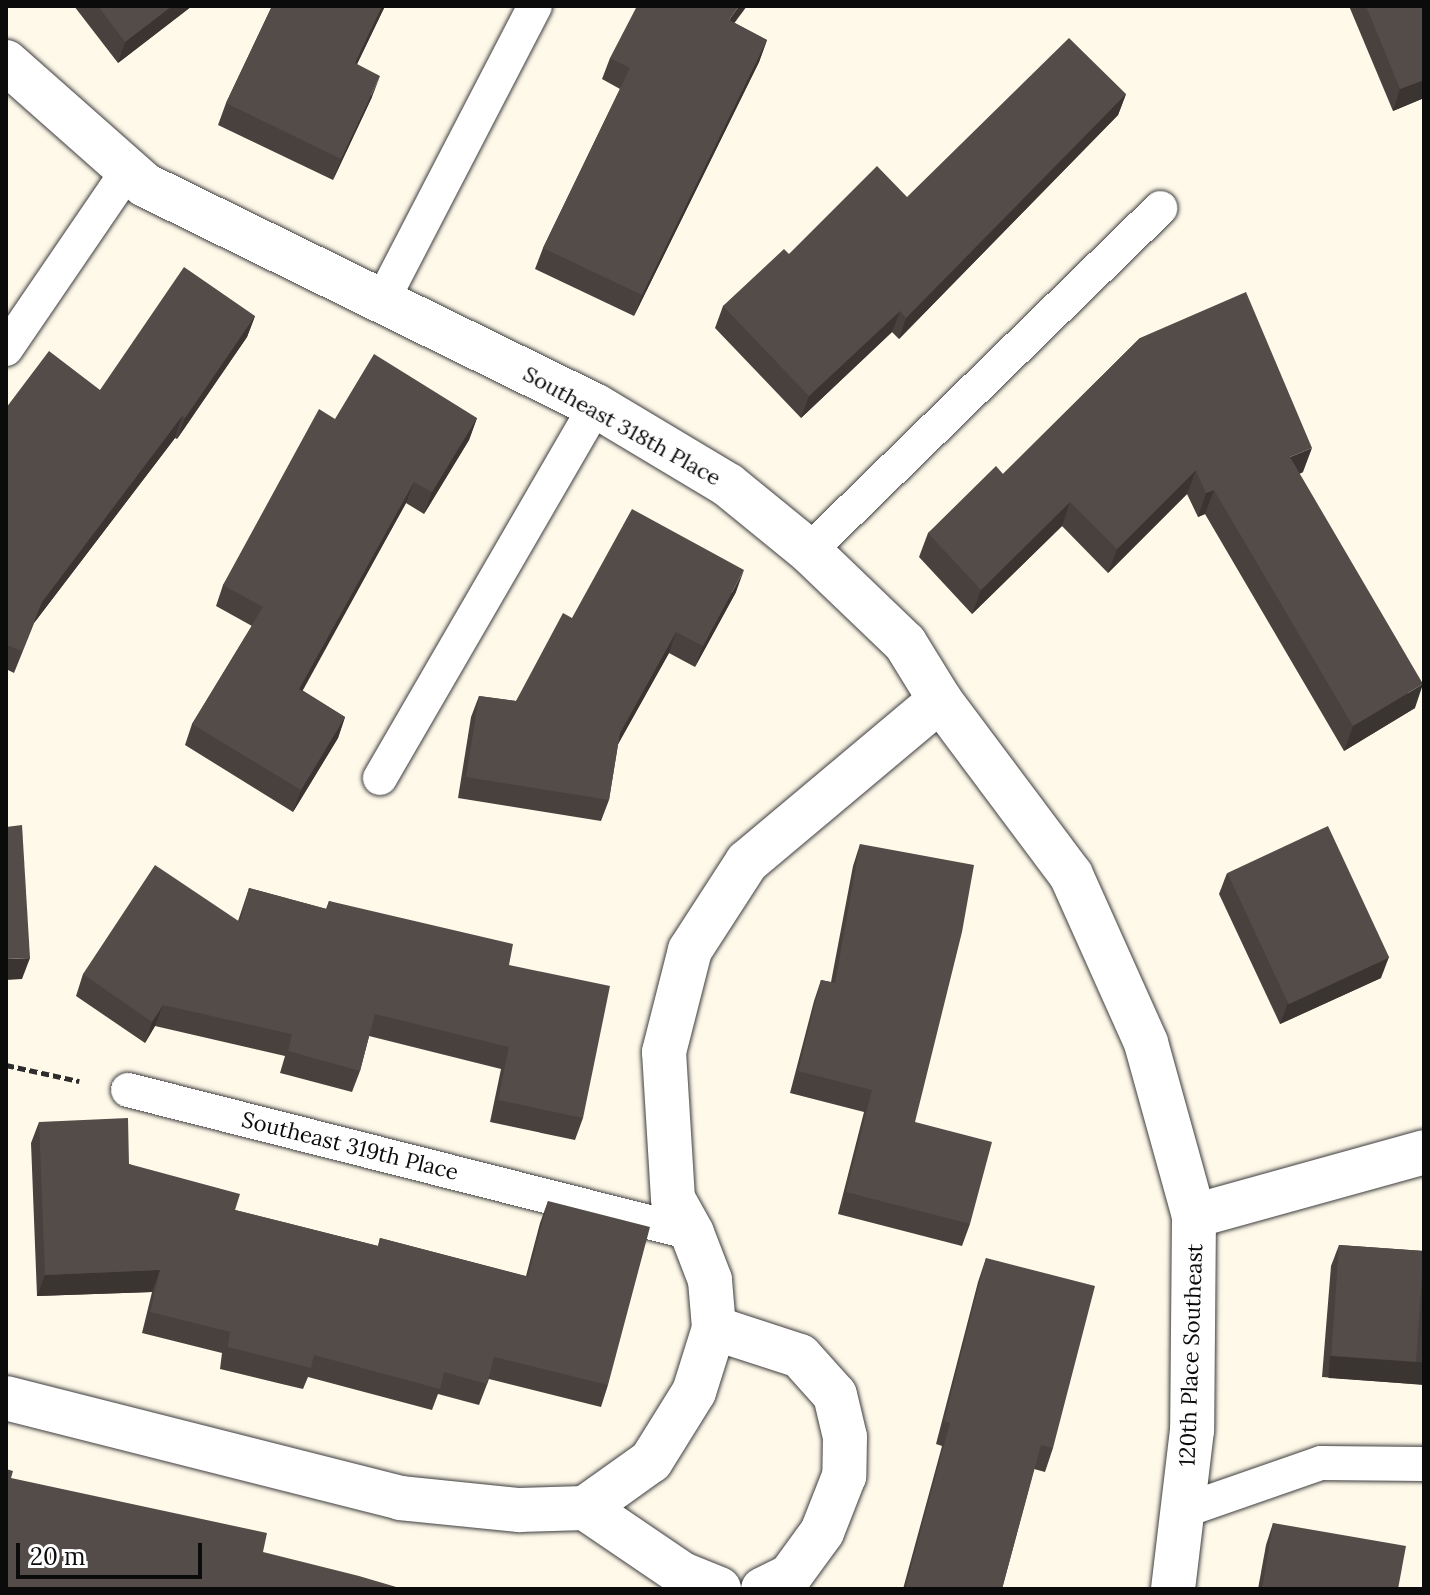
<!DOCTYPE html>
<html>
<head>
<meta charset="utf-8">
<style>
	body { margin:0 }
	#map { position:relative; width:1430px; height:1595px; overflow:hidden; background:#fff9ea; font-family:Lora,serif }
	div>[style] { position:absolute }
	.path>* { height:5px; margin-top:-2.5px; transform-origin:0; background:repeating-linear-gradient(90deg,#2d2d2d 0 8px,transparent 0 12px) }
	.roads { filter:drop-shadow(0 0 2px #3e3e3e) drop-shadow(0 0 2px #3e3e3e) }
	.lane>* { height:34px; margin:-17px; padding:0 17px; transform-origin:17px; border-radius:17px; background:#fff }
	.street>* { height:44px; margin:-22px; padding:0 22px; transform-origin:22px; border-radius:22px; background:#fff }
	.wall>* { inset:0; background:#48413e }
	.shaded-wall>* { inset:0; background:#3b3532; transform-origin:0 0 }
	.building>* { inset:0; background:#544c48; transform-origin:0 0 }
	span { translate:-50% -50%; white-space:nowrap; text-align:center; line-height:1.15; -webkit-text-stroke:8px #fff; paint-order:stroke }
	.street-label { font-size:22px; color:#0b0b0b }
	.frame { position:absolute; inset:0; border:8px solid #0b0b0b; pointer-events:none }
	.scale { position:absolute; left:16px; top:1543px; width:186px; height:36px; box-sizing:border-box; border:4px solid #0b0b0b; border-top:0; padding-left:10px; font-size:24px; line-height:28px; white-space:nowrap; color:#0b0b0b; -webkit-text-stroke:6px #fff; paint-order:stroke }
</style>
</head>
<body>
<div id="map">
	<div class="path">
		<div style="left:6px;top:1065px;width:75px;rotate:12.4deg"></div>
	</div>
	<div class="roads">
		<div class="lane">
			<div style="left:382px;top:301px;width:332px;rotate:-62.6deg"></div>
			<div style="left:6px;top:349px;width:217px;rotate:-55.7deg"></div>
			<div style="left:809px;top:551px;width:491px;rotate:-44.3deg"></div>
			<div style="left:380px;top:778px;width:430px;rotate:-59.9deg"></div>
			<div style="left:128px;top:1090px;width:582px;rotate:14.23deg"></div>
			<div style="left:1183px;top:1511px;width:146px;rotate:-19.2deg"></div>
			<div style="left:1321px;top:1463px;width:103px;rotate:0.6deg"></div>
		</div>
		<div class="street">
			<div style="left:6px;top:62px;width:186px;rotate:41.5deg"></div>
			<div style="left:145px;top:185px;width:502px;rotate:26.11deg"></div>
			<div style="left:596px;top:406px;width:154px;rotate:30.9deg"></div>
			<div style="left:728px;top:485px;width:104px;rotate:39.2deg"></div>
			<div style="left:809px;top:551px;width:133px;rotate:43.8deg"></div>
			<div style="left:905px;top:643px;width:67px;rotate:58.4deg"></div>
			<div style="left:940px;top:700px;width:219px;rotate:53.2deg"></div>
			<div style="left:1071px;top:875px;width:184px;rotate:65.9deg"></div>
			<div style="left:1146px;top:1043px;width:180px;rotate:74.5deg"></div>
			<div style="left:1194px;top:1216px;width:214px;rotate:90.5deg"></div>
			<div style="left:1192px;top:1430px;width:160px;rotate:96.8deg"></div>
			<div style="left:1194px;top:1216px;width:239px;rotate:-15.5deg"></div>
			<div style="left:714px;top:1328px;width:90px;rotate:18deg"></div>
			<div style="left:800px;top:1356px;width:52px;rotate:48.1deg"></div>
			<div style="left:835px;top:1395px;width:43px;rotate:76.6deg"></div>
			<div style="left:845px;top:1437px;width:39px;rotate:91deg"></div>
			<div style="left:844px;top:1476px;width:60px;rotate:111.4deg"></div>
			<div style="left:822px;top:1532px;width:54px;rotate:126deg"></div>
			<div style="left:790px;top:1576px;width:30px;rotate:154deg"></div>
			<div style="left:6px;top:1398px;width:406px;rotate:14.2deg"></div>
			<div style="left:400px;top:1498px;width:120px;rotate:5.8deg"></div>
			<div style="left:519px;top:1510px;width:66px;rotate:-1.7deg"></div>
			<div style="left:585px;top:1508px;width:81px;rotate:-35.5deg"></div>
			<div style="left:651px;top:1461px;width:81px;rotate:-58.1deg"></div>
			<div style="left:694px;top:1392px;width:67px;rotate:-72.6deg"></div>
			<div style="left:714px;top:1328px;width:48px;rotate:-94.8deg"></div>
			<div style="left:710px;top:1280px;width:50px;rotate:-111deg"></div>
			<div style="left:692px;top:1233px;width:39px;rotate:-119deg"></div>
			<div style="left:673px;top:1199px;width:147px;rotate:-93.5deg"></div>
			<div style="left:664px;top:1052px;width:105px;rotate:-75.7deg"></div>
			<div style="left:690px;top:950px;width:105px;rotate:-57.1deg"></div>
			<div style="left:747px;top:862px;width:252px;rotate:-40deg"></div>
			<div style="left:585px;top:1508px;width:117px;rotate:34.2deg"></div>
			<div style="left:682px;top:1574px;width:40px;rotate:22deg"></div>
		</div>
	</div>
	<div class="wall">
		<div style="clip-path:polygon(74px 6px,192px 6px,118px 63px)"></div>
		<div style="clip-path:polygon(272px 6px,385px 6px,357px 64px,372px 97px,333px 180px,218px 125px,226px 103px)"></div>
		<div style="clip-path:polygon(1349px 6px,1424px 6px,1424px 98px,1393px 111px)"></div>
		<div style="clip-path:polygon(735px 23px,767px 40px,759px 62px,634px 316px,535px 269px,543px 248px,620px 89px,602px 79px,610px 58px)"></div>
		<div style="clip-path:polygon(1126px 94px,1118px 115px,899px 339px,892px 332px,801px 418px,715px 328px,723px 306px,789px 254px)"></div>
		<div style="clip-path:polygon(255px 316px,247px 337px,177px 439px,175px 438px,34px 623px,14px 673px,6px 669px,6px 408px,100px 390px)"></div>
		<div style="clip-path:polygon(1140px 338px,1303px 472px,1299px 474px,1415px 708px,1344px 751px,1205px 514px,1198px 517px,1187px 494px,1108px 573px,1062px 526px,972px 614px,919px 557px,928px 533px,1003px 474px)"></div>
		<div style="clip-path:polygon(477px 418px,469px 440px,424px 514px,406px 503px,302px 690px,345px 717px,338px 738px,293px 812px,185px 745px,192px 724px,252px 626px,216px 606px,223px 585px,335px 419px)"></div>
		<div style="clip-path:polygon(736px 592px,695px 667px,669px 653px,618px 744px,609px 800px,601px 821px,458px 798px,471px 717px,479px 696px,516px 701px,572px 618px)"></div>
		<div style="clip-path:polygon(860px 844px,915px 1122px,970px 1224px,962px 1246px,838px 1214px,864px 1112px,790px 1093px,814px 1001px,821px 980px,831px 982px,853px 866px)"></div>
		<div style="clip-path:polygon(1227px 873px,1381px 978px,1280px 1024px,1219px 894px)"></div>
		<div style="clip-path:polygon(249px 888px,326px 909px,329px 901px,509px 965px,583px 1118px,575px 1140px,490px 1122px,501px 1069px,369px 1036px,360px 1071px,352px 1092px,280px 1073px,285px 1056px,155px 1026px,145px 1043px,76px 996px,83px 974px,238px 921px)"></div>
		<div style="clip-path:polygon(39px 1122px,129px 1164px,235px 1210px,378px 1246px,380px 1238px,526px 1276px,540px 1223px,548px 1201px,608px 1385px,601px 1407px,489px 1379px,479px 1405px,438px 1394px,432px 1410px,308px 1377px,303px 1389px,220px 1369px,222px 1353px,142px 1333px,152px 1292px,37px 1296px,31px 1143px)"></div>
		<div style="clip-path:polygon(1339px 1245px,1424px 1251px,1424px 1385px,1322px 1377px,1331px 1266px)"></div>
		<div style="clip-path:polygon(986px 1258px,1053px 1448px,1045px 1472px,1034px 1469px,1002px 1589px,903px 1589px,942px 1446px,936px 1444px,978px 1282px)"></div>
		<div style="clip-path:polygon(1273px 1523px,1398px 1589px,1258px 1589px,1266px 1545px)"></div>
	</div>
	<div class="shaded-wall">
		<div style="clip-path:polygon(172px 6px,192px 6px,118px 63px,125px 42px)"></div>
		<div style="clip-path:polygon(382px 6px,385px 6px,347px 85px,355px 63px)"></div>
		<div style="clip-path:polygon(739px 6px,747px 6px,721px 41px,729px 20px)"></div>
		<div style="clip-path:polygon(767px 40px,759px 62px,634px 316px,642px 295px)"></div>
		<div style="clip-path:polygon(380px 76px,372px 97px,333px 180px,341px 159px)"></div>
		<div style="clip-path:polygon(1424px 80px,1424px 98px,1393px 111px,1400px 89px)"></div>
		<div style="clip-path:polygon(1126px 94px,1118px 115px,899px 339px,906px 318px)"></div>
		<div style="clip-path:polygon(900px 311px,892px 332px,801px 418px,809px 396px)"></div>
		<div style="clip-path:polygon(255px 316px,247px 337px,177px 439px,185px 418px)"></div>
		<div style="clip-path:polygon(182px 416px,175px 438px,34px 623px,14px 673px,42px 602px)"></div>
		<div style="clip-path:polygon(477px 418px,469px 440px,424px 514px,432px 492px)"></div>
		<div style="clip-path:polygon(1312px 448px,1303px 472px,1281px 482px,1290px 457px)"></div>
		<div style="clip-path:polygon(1196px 470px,1187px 494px,1108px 573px,1117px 549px)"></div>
		<div style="clip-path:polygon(414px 482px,406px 503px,292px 710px,299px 689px)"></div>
		<div style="clip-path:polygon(1214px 490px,1205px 514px,1198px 517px,1206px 493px)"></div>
		<div style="clip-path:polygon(1070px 502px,1062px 526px,972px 614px,981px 590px)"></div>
		<div style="clip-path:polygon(744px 570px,736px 592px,695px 667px,703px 646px)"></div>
		<div style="clip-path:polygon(676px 632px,669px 653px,612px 755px,620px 733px)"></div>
		<div style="clip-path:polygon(1423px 684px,1415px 708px,1344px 751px,1353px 726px)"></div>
		<div style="clip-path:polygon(345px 717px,338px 738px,293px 812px,301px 790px)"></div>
		<div style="clip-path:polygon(1389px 957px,1381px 978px,1280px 1024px,1288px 1003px)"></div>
		<div style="clip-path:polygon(30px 958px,22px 979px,6px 980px,6px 959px)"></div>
		<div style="clip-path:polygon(163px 1005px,155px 1026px,145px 1043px,152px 1022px)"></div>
		<div style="clip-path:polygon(160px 1270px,152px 1292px,37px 1296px,45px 1275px)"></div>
		<div style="left:1330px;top:1356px;width:94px;height:22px;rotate:4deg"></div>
	</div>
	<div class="building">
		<div style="clip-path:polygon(98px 6px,172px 6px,125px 42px)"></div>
		<div style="clip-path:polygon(272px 6px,382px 6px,355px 63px,380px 76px,341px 159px,226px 103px)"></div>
		<div style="clip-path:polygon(637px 6px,739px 6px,729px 20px,767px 40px,642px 295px,543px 248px,630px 68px,610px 58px)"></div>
		<div style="clip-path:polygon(1366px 6px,1424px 6px,1424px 80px,1400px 89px)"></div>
		<div style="clip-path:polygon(1069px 38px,1126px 94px,906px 318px,900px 311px,809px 396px,723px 306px,784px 249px,789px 254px,877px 166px,907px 197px)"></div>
		<div style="clip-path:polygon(184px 267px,255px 316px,185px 418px,182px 416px,42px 602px,22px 651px,6px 645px,6px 408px,49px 351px,100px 390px)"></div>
		<div style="clip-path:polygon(1246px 292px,1312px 448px,1290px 457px,1423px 684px,1353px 726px,1214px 490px,1206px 493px,1196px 470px,1117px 549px,1070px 502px,981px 590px,928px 533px,996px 466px,1003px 474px,1140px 338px)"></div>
		<div style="clip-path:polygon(374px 354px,477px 418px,432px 492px,414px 482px,299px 689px,345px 717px,301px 790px,192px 724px,263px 607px,223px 585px,319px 409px,335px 419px)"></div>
		<div style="clip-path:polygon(632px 509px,744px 570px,703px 646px,676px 632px,620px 733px,609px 800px,466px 777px,479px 696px,516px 701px,563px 613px,572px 618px)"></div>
		<div style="clip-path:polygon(22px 825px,30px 958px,6px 959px,6px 827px)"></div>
		<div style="left:1328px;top:826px;width:145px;height:111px;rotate:65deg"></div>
		<div style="clip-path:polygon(860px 844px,974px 865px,962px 932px,915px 1122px,992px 1142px,970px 1224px,846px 1192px,872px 1090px,798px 1071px,821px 980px,835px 983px)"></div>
		<div style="clip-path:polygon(155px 865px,240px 922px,249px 888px,327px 909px,329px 901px,513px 944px,509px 965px,610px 986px,583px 1118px,498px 1100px,509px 1047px,375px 1014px,360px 1071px,288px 1051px,292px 1034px,163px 1005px,152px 1022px,83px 974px)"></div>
		<div style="clip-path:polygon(128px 1118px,129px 1164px,240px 1194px,235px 1210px,378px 1246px,380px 1238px,528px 1277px,548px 1201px,650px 1227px,608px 1385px,494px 1357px,487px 1384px,444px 1372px,440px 1389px,314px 1355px,311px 1368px,228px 1347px,230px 1332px,150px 1312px,160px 1270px,45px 1275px,39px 1122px)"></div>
		<div style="left:1339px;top:1245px;width:85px;height:111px;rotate:4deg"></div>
		<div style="clip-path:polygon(986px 1258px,1095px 1286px,1053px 1448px,1041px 1445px,1002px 1589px,905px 1589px,950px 1423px,944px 1421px)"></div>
		<div style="clip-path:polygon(6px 1469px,13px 1471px,11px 1478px,267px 1533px,263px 1552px,359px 1576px,403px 1589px,133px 1589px,125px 1587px,124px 1589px,6px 1589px)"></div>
		<div style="clip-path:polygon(1273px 1523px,1406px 1546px,1398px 1589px,1262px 1589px)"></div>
	</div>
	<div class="street-label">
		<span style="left:622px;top:426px;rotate:29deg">Southeast 318th Place</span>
		<span style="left:350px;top:1146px;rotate:14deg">Southeast 319th Place</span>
		<span style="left:1191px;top:1355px;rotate:-88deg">120th Place Southeast</span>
	</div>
	<div class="frame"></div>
	<div class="scale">20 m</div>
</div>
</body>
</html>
